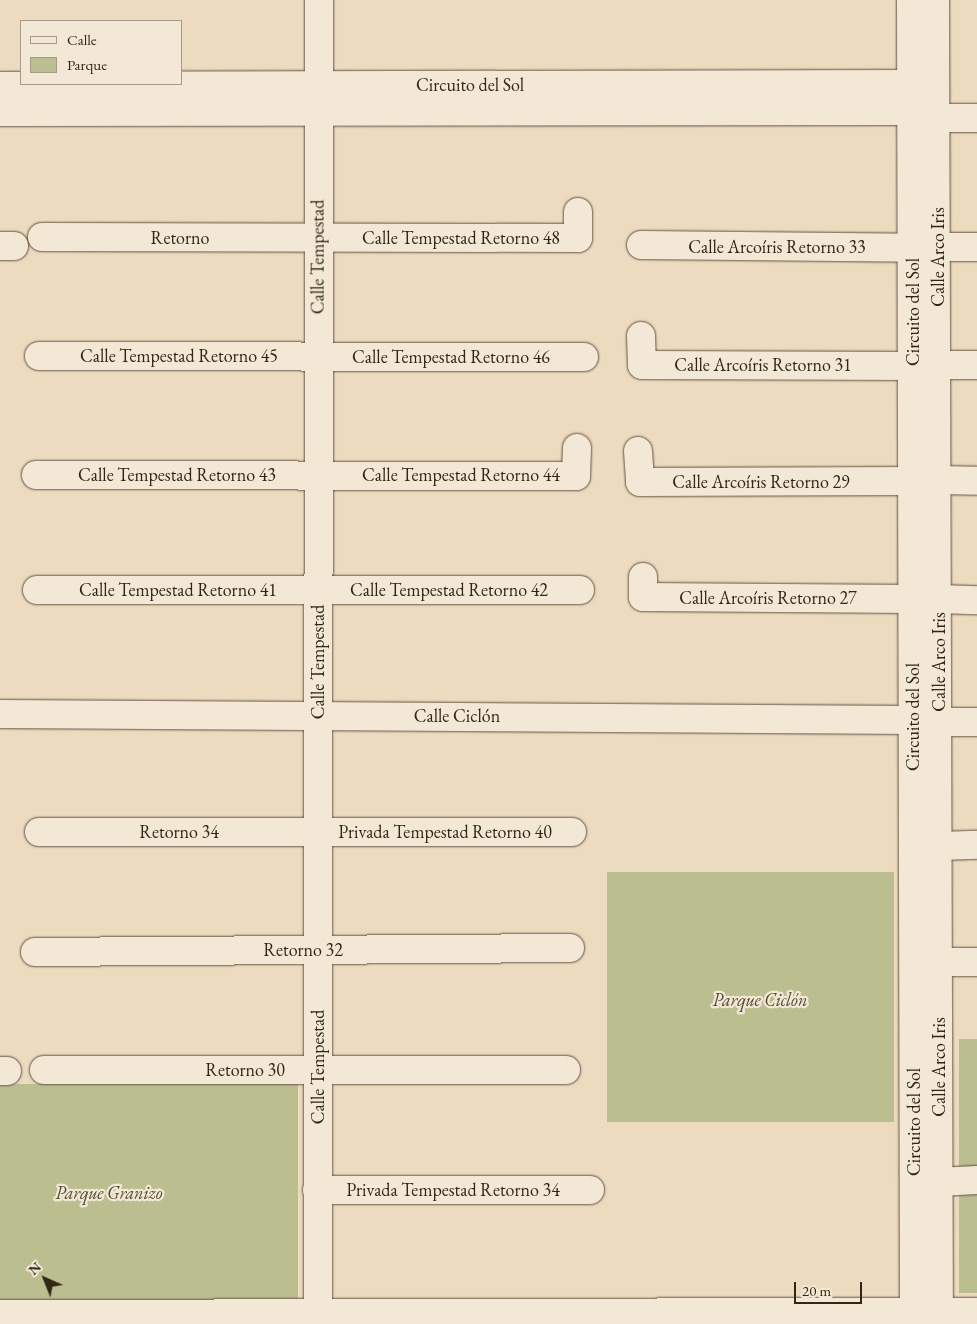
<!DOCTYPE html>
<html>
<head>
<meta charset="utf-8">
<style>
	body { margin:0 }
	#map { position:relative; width:977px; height:1324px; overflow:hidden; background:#eddbbf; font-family:"EB Garamond",serif }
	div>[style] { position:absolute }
	.green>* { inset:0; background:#bbbf90; transform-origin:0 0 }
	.roads { filter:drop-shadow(0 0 1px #615340) drop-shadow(0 0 1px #615340) }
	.minor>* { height:28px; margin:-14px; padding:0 14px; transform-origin:14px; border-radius:14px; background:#f3e8d5 }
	span { translate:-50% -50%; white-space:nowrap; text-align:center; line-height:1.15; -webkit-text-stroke:4.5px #f3e8d5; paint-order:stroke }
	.street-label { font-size:18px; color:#322616 }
	.park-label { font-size:18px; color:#544c34; font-style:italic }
	.legend { position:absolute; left:20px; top:20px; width:162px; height:65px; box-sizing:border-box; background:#f3e8d5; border:1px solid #a69a89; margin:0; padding:6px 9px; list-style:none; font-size:15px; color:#322616 }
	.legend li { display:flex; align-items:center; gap:10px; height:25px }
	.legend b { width:25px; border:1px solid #a69a89 }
	.north { position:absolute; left:20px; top:1254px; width:50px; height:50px; -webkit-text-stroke:4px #f3e8d5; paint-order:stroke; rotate:316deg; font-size:14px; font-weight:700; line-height:20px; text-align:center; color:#322616 }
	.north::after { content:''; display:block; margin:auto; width:18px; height:22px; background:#322616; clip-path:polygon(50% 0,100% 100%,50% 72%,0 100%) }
	.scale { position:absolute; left:794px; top:1282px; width:68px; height:22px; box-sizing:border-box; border:2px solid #322616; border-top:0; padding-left:6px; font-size:15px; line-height:18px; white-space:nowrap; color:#322616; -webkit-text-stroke:4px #f3e8d5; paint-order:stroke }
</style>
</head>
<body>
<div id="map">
	<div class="green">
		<div style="left:894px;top:872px;width:250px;height:287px;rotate:90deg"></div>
		<div style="left:959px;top:1039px;width:18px;height:254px"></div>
		<div style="left:0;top:1084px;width:298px;height:219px"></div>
	</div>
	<div class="roads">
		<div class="minor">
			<div style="left:911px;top:0;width:1324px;rotate:89.87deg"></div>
			<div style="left:935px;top:0;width:1324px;rotate:89.83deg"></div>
			<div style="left:0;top:86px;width:913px;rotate:-0.13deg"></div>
			<div style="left:0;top:112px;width:913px;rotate:-0.06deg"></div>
			<div style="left:938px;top:118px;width:39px"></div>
			<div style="left:42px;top:237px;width:536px;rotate:0.11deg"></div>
			<div style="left:578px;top:238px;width:26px;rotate:-90deg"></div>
			<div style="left:641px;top:245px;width:272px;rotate:0.6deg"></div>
			<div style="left:0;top:246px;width:14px"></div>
			<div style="left:938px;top:247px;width:39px"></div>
			<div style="left:641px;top:336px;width:29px;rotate:88deg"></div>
			<div style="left:642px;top:365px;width:271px;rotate:0.2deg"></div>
			<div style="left:39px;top:356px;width:545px;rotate:0.11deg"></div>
			<div style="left:938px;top:365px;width:39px"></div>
			<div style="left:638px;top:451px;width:31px;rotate:86deg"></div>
			<div style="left:640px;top:482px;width:273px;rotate:-0.2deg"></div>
			<div style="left:36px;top:475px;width:540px;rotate:0.11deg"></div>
			<div style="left:576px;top:476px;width:28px;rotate:-88deg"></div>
			<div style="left:938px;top:480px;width:39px;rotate:1deg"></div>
			<div style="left:643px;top:577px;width:20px;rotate:90deg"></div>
			<div style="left:643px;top:597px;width:270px;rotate:0.4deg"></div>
			<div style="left:37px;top:590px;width:543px"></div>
			<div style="left:939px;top:599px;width:38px;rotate:2deg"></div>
			<div style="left:0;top:714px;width:913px;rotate:0.38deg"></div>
			<div style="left:939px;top:722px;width:38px"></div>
			<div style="left:39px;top:832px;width:533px"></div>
			<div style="left:940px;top:846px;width:37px;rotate:-2deg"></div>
			<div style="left:35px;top:952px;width:535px;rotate:-0.43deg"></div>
			<div style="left:939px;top:962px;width:38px"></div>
			<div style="left:44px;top:1070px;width:522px"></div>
			<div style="left:0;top:1071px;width:7px"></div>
			<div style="left:938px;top:1182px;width:39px;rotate:-3deg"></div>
			<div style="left:317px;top:1190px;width:273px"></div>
			<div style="left:939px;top:1312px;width:38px"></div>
			<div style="left:0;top:1314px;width:914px;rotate:-0.13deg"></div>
			<div style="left:318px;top:1324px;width:1324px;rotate:-89.96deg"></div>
		</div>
	</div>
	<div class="street-label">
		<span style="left:470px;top:85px">Circuito del Sol</span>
		<span style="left:180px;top:238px">Retorno</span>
		<span style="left:461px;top:238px">Calle Tempestad Retorno 48</span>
		<span style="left:777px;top:247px">Calle Arcoíris Retorno 33</span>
		<span style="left:318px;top:257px;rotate:-90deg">Calle Tempestad</span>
		<span style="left:938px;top:257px;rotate:-90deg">Calle Arco Iris</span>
		<span style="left:913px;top:312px;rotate:-90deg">Circuito del Sol</span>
		<span style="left:179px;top:356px">Calle Tempestad Retorno 45</span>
		<span style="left:451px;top:357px">Calle Tempestad Retorno 46</span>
		<span style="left:763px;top:365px">Calle Arcoíris Retorno 31</span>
		<span style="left:177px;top:475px">Calle Tempestad Retorno 43</span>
		<span style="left:461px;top:475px">Calle Tempestad Retorno 44</span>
		<span style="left:761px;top:482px">Calle Arcoíris Retorno 29</span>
		<span style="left:178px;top:590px">Calle Tempestad Retorno 41</span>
		<span style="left:449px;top:590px">Calle Tempestad Retorno 42</span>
		<span style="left:768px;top:598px">Calle Arcoíris Retorno 27</span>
		<span style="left:318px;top:662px;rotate:-90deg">Calle Tempestad</span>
		<span style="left:939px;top:662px;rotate:-90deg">Calle Arco Iris</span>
		<span style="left:457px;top:716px">Calle Ciclón</span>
		<span style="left:913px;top:717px;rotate:-90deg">Circuito del Sol</span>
		<span style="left:179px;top:832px">Retorno 34</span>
		<span style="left:445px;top:832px">Privada Tempestad Retorno 40</span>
		<span style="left:303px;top:950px">Retorno 32</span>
		<span style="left:318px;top:1067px;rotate:-90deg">Calle Tempestad</span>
		<span style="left:939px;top:1067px;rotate:-90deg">Calle Arco Iris</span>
		<span style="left:245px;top:1070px">Retorno 30</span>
		<span style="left:914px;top:1122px;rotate:-90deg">Circuito del Sol</span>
		<span style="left:453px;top:1190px">Privada Tempestad Retorno 34</span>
	</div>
	<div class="park-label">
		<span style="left:760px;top:1000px">Parque Ciclón</span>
		<span style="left:109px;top:1193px">Parque Granizo</span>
	</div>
	<ul class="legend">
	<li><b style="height:6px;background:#f3e8d5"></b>Calle</li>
	<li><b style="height:14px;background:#bbbf90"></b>Parque</li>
	</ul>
	<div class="north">N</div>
	<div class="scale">20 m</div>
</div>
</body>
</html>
